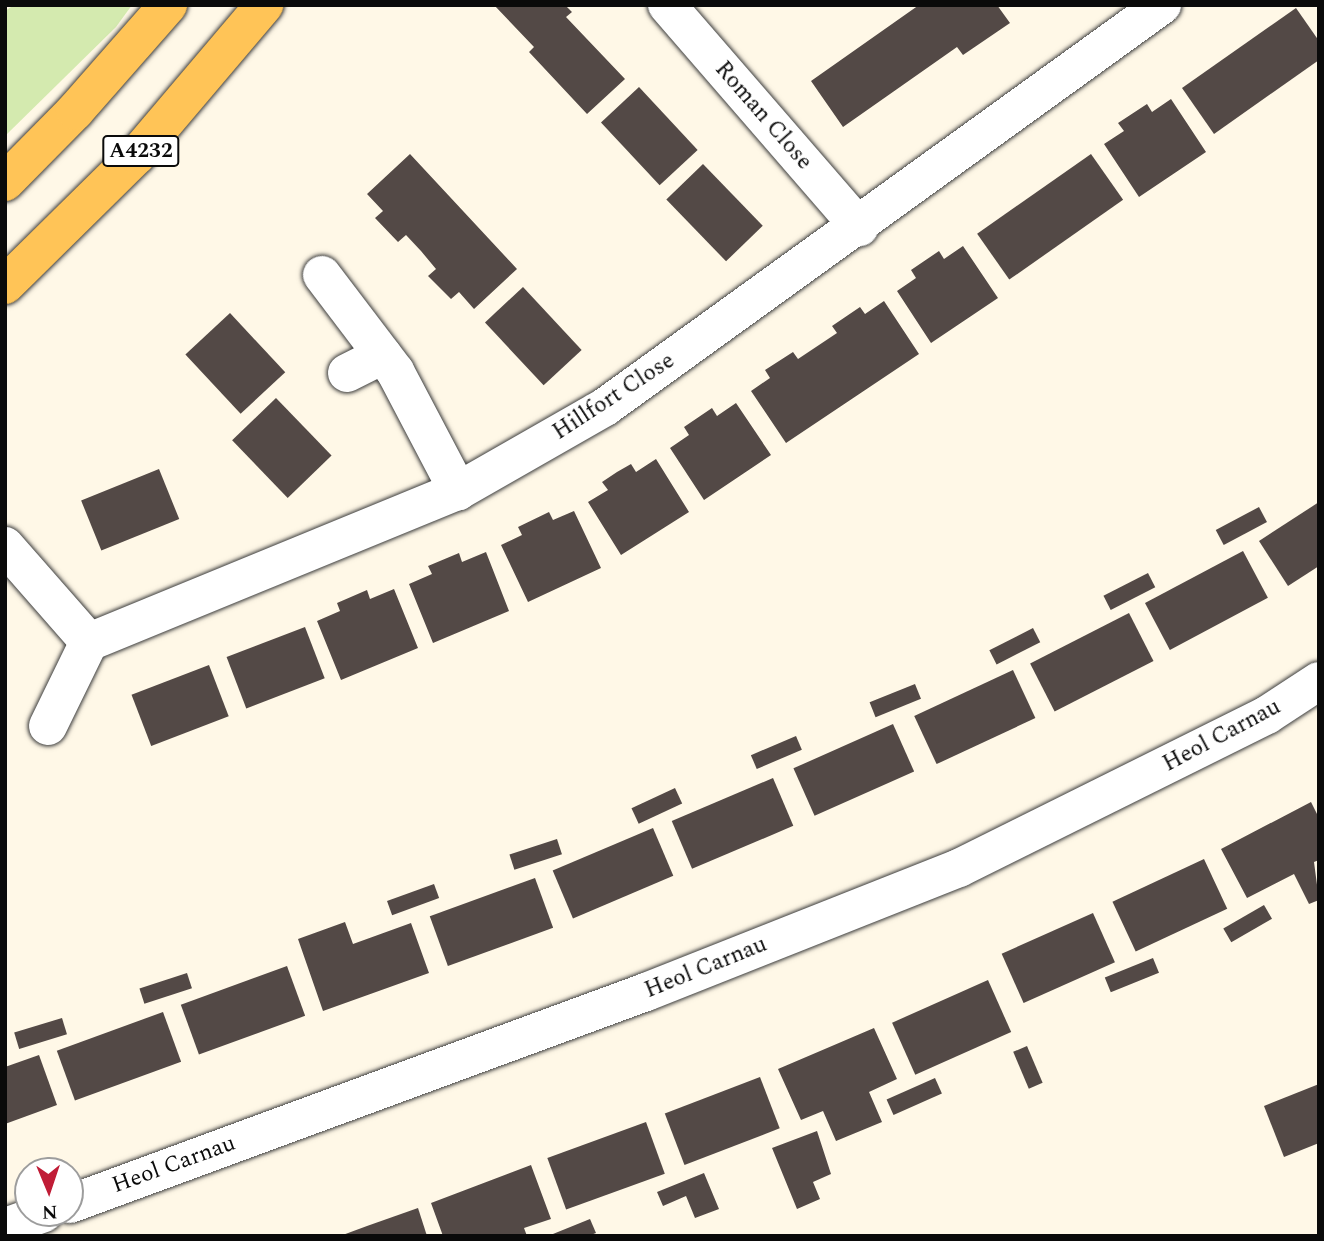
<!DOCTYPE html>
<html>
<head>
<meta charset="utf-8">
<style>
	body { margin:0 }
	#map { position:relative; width:1324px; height:1241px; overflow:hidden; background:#fff8e7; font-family:Spectral,serif }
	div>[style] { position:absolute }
	.green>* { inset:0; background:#d4eaaf }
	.building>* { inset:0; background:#534946; transform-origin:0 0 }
	.roads { filter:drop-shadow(0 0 2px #3d3d3d) drop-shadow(0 0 2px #3d3d3d) }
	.minor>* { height:38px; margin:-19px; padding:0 19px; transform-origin:19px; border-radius:19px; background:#fff }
	.major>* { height:38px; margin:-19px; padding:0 19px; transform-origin:19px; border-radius:19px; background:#ffc457 }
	span { translate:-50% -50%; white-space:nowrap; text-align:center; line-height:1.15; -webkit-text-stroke:7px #fff; paint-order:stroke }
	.shield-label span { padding:2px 5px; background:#fff; border:2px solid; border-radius:5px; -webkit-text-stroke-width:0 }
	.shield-label { font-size:21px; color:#0a0a0a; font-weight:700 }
	.street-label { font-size:23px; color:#0a0a0a }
	.frame { position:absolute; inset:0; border:7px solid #0a0a0a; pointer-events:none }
	.north { position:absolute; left:14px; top:1157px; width:70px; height:70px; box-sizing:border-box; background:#fff; border:2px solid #9d9d9d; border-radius:50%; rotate:178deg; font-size:19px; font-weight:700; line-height:28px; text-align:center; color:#0a0a0a }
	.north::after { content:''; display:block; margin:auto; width:24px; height:32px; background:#c01c36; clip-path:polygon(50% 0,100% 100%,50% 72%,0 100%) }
</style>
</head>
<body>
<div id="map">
	<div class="green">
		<div style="clip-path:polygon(14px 5px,132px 5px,116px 27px,5px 136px,5px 11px)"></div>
	</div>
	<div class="building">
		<div style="clip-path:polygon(494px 5px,565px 5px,572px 12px,566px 17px,625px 79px,587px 114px,529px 52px,534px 47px)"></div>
		<div style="clip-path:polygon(919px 5px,997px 5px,1010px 23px,963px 55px,957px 47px,843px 127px,811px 81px)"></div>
		<div style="clip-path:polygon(1296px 8px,1319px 41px,1319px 60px,1214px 134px,1182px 88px)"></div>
		<div style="left:639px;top:87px;width:86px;height:52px;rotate:47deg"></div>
		<div style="clip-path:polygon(1171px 99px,1206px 152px,1139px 197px,1104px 144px,1124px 131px,1118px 123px,1147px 104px,1152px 112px)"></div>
		<div style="clip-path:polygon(410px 154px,517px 269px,474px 309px,459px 292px,451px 299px,428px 276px,436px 269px,421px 251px,406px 235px,398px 242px,375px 218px,383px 211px,367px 194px)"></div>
		<div style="left:1091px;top:154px;width:56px;height:139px;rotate:55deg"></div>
		<div style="left:703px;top:164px;width:86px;height:51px;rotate:46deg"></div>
		<div style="clip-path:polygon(963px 246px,998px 298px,931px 343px,897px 291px,916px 278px,911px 270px,939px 251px,944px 259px)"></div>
		<div style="left:523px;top:287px;width:86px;height:52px;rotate:47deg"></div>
		<div style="clip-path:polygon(884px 301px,919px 354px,786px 443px,751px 391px,770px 378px,765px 370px,793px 352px,798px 359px,837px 333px,832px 326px,860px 307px,865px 314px)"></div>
		<div style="left:230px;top:313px;width:81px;height:61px;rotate:47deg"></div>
		<div style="left:276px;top:398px;width:80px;height:61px;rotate:46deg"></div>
		<div style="clip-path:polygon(736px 403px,771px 455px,704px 500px,670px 448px,689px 435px,684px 427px,712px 408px,717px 416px)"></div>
		<div style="clip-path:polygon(656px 459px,689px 512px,621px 555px,588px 502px,608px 490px,602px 482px,617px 472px,631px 464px,636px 472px)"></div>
		<div style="left:159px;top:469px;width:54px;height:84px;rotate:68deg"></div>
		<div style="clip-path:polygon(1319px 502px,1319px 566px,1288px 586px,1259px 541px)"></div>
		<div style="left:1259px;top:507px;width:17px;height:49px;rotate:62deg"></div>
		<div style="clip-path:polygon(574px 511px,601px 568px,528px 602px,501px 545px,522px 535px,518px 527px,549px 512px,553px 520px)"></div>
		<div style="left:1243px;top:551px;width:53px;height:111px;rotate:62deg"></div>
		<div style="clip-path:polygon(486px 552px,509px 611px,433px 643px,409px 584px,432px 574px,428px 566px,459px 553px,462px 562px)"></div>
		<div style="left:1148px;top:573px;width:16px;height:50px;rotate:63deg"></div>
		<div style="clip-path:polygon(394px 589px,418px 648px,341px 680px,317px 621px,340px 611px,337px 603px,367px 590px,370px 599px)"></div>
		<div style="left:1129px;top:613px;width:54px;height:111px;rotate:63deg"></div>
		<div style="left:305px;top:627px;width:55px;height:84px;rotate:69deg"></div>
		<div style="left:1033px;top:628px;width:16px;height:49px;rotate:63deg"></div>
		<div style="left:209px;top:665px;width:55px;height:83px;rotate:69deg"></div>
		<div style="left:1013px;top:670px;width:53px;height:109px;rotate:65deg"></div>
		<div style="left:915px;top:684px;width:16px;height:49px;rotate:68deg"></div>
		<div style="left:893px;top:724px;width:52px;height:109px;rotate:66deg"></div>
		<div style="left:796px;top:736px;width:15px;height:49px;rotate:67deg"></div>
		<div style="left:773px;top:778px;width:52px;height:110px;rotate:67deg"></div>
		<div style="left:675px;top:788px;width:17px;height:48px;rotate:65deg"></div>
		<div style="clip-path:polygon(1311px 802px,1319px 818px,1319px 860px,1314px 862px,1319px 900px,1309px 904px,1294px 874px,1247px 898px,1221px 849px)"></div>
		<div style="left:653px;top:828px;width:52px;height:109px;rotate:67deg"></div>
		<div style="left:557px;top:839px;width:16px;height:50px;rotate:72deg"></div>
		<div style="left:1204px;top:859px;width:55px;height:101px;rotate:65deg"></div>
		<div style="left:535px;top:878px;width:53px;height:112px;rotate:70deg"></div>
		<div style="left:434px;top:884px;width:15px;height:50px;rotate:70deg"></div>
		<div style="left:1264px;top:905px;width:16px;height:47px;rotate:60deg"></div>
		<div style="left:1093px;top:913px;width:54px;height:100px;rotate:66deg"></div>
		<div style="clip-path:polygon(345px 922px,353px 944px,411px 923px,429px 973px,323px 1011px,298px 939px)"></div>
		<div style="left:1153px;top:958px;width:16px;height:52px;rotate:68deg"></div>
		<div style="left:287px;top:966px;width:53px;height:113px;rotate:70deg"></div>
		<div style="left:187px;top:973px;width:16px;height:50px;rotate:72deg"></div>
		<div style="left:988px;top:980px;width:57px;height:105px;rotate:66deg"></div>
		<div style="left:163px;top:1012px;width:53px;height:113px;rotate:70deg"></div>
		<div style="left:62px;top:1018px;width:17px;height:50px;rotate:73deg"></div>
		<div style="clip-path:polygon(874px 1028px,897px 1079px,869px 1092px,882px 1122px,836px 1141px,823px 1111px,801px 1120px,778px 1069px)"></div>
		<div style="left:1027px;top:1046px;width:40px;height:15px;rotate:67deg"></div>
		<div style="clip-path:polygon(39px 1055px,57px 1105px,5px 1124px,5px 1067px)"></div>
		<div style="left:760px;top:1077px;width:55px;height:102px;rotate:69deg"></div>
		<div style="left:935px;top:1078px;width:17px;height:53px;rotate:66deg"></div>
		<div style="clip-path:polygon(1319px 1084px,1319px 1143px,1284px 1157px,1264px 1106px)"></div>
		<div style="left:646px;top:1122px;width:55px;height:105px;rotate:70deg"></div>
		<div style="clip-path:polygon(817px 1131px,831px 1174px,813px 1182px,820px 1199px,797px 1209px,772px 1148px)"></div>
		<div style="clip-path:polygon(531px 1165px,551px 1219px,524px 1228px,527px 1236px,443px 1236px,431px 1203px)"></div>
		<div style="clip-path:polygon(704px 1173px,719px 1209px,695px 1218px,686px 1196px,663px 1206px,657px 1192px)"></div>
		<div style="clip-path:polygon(418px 1208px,427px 1236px,340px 1236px,367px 1226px)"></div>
		<div style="clip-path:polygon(590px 1219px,596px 1233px,588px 1236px,548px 1236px)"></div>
	</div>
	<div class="roads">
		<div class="minor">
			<div style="left:667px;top:5px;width:294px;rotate:49.1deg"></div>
			<div style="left:322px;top:275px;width:121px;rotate:52.8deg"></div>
			<div style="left:395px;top:371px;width:136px;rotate:62.3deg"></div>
			<div style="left:347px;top:373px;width:40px;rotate:-26.6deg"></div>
			<div style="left:5px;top:546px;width:128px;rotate:48.8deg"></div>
			<div style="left:48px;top:726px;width:93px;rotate:-64deg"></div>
			<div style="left:89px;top:642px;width:399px;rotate:-22.3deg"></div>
			<div style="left:458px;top:491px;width:169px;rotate:-29.7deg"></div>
			<div style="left:605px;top:407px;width:687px;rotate:-35.82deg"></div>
			<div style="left:70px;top:1204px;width:614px;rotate:-20.21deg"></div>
			<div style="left:646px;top:992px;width:337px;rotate:-21.6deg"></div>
			<div style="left:959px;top:868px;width:344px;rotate:-26.4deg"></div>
			<div style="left:1267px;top:715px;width:62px;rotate:-33.2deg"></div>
			<div style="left:5px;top:1227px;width:41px;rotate:-19.7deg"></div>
		</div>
		<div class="major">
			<div style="left:5px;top:182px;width:100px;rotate:-45.4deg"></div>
			<div style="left:75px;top:111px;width:141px;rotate:-48.7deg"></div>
			<div style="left:5px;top:285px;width:185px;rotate:-44.6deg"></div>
			<div style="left:137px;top:155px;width:197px;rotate:-49.7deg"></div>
		</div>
	</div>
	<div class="shield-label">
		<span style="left:141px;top:151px">A4232</span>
	</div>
	<div class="street-label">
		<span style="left:763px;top:116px;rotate:49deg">Roman Close</span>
		<span style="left:614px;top:397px;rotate:-33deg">Hillfort Close</span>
		<span style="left:1222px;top:736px;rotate:-28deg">Heol Carnau</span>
		<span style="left:706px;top:968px;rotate:-22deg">Heol Carnau</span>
		<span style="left:174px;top:1165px;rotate:-20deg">Heol Carnau</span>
	</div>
	<div class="frame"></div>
	<div class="north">N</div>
</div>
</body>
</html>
